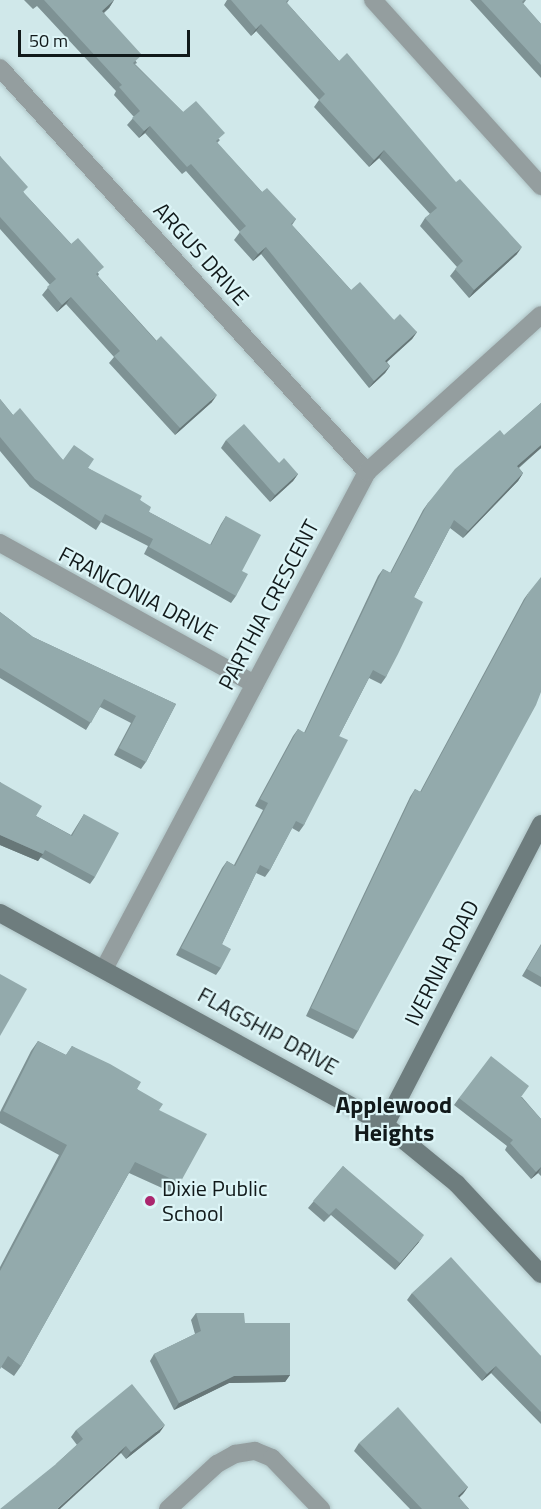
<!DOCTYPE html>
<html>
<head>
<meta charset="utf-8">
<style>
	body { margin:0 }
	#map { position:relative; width:541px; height:1509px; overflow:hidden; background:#d0e8ea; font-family:"Titillium Web",sans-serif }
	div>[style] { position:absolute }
	.roads { filter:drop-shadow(0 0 2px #aec3c5) drop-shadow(0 0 2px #aec3c5) }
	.street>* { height:18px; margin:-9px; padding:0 9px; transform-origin:9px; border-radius:9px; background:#949e9f }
	.secondary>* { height:18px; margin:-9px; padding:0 9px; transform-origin:9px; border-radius:9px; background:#6e7d7e }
	.wall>* { inset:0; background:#7e9294 }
	.shaded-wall>* { inset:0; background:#677778 }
	.building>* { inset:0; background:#93aaac }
	.dots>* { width:16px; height:16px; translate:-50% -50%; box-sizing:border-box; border:3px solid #ddf5f7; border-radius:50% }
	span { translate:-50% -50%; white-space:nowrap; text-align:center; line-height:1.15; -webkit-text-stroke:4.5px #ddf5f7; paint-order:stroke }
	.street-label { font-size:22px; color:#11191a }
	.poi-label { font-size:22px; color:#11191a }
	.left { translate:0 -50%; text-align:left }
	.neighbourhood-label { font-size:24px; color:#11191a; font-weight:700 }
	.scale { position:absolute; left:18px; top:30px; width:172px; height:27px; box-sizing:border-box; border:3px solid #11191a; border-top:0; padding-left:8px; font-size:18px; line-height:21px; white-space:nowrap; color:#11191a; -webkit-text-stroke:4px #ddf5f7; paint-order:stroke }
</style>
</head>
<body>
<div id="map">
	<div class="roads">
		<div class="street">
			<div style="left:373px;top:0;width:251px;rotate:47.9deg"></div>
			<div style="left:0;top:68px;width:546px;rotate:47.75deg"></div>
			<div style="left:0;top:543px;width:291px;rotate:29deg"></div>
			<div style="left:104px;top:969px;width:562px;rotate:-62.11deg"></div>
			<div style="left:367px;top:472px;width:234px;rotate:-42.1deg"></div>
			<div style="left:168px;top:1509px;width:67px;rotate:-42.6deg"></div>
			<div style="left:217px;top:1464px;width:21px;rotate:-29deg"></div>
			<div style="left:235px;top:1454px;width:20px;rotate:-9deg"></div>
			<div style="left:255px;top:1451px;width:18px;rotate:22deg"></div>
			<div style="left:272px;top:1458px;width:71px;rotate:46.1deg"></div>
		</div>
		<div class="secondary">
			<div style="left:0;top:913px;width:440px;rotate:28.8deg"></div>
			<div style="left:385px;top:1125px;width:93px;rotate:39.3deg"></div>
			<div style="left:457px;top:1184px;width:123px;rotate:47deg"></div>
			<div style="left:385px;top:1125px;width:339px;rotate:-62.6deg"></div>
		</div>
	</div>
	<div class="wall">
		<div style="clip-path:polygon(24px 0,114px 0,109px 8px,104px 13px,137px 63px,135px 64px,183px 112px,220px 140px,217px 143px,262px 192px,296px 219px,292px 225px,351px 290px,394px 320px,417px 332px,412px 339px,387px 362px,390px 366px,385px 373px,369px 388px,261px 254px,253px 261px,234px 240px,240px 232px,186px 171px,182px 174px,145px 133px,139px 138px,127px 125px,134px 117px,114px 95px,116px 91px,37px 6px,33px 9px)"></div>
		<div style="clip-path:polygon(227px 0,289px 0,287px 3px,339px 61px,517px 254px,469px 298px,450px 276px,457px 267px,420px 226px,425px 218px,430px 214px,379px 158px,369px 167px,314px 107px,319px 100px,256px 31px,251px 36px,224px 5px)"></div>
		<div style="clip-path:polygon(470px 0,526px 0,523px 4px,541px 24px,541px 78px)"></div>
		<div style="clip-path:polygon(0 156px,24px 193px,99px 274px,98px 276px,212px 402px,175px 435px,109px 363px,114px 357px,66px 304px,57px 312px,42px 295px,50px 285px,0 229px)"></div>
		<div style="clip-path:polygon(0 399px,13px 415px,63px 460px,88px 468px,140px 500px,149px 512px,210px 545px,221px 524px,226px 516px,242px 571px,236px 596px,231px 603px,144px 554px,148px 546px,101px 522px,96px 530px,30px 487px,0 451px)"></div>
		<div style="clip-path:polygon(541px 403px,541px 448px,519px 468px,523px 473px,518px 481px,463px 538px,450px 528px,414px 597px,386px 677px,381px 684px,369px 678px,339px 736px,304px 825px,299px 832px,292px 828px,270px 870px,265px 877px,256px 873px,222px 944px,221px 968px,216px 975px,176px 955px,222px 868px,227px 861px,234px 865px,263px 810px,255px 806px,293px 736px,298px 729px,304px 733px,378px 576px,383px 569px,390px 573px,423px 510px,428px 503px)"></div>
		<div style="clip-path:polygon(226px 440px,279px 463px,298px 474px,293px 481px,270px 502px,221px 448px)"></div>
		<div style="clip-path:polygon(529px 592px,358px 1031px,353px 1039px,306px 1016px,410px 797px,415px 789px,420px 792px,524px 599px)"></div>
		<div style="clip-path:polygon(0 612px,33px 637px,176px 704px,146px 762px,141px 769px,114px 755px,131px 723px,100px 707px,86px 730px,0 678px)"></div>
		<div style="clip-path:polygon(0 782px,36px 816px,71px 835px,84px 814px,95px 877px,90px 884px,40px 857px,38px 861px,0 845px)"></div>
		<div style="clip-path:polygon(541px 944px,541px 987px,522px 976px)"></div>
		<div style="clip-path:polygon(38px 1041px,66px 1055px,72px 1046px,137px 1089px,159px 1110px,180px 1183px,173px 1193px,129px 1173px,21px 1366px,14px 1376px,1px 1367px,0 1369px,0 1267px,59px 1155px,0 1123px,0 1112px,31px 1051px)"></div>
		<div style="clip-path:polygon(522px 1097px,541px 1119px,541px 1176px,538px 1173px,531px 1179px,505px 1150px,507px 1146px,454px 1105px,459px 1098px)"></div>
		<div style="clip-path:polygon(343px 1166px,419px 1242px,395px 1270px,331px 1215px,324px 1222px,308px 1208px)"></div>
		<div style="clip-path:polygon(412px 1293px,541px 1356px,541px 1424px,491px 1373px,482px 1381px,407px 1300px)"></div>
		<div style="clip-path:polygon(196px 1313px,245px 1323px,290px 1375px,285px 1382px,229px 1383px,174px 1410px,150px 1361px,154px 1354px,195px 1334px,191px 1320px)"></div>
		<div style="clip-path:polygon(76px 1430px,160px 1432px,126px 1459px,121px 1453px,56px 1464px,77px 1445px,71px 1437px)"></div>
		<div style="clip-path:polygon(359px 1443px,468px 1487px,459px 1498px,469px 1509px,410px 1509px,354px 1451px)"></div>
	</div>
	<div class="shaded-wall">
		<div style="clip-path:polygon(114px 0,109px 8px,97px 18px,102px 11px)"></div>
		<div style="clip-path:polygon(261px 24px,256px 31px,251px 36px,256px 29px)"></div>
		<div style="clip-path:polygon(150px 126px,145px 133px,139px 138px,144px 131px)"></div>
		<div style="clip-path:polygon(384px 150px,379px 158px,369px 167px,374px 160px)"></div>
		<div style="clip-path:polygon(266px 247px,261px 254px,253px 261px,258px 254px)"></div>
		<div style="clip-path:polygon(522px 247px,517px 254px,469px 298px,474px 290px)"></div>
		<div style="clip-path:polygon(71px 297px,66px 304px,57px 312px,62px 305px)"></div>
		<div style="clip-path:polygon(417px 332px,412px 339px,380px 368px,385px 361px)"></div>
		<div style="clip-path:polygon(390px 366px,385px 373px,369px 388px,374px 381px)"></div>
		<div style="clip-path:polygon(217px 395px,212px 402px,175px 435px,180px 428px)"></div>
		<div style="clip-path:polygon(541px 445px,541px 448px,512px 473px,517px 466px)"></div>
		<div style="clip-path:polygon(523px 473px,518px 481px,463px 538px,468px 531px)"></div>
		<div style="clip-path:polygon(298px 474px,293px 481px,270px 502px,275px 495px)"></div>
		<div style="clip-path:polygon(0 835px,43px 854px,38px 861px,0 845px)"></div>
		<div style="clip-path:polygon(541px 1167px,538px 1173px,531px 1179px,536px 1172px)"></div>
		<div style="clip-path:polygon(424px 1235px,419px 1242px,395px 1270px,400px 1263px)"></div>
		<div style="clip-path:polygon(496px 1366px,491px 1373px,482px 1381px,487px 1374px)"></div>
		<div style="clip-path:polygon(290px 1375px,285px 1382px,229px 1383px,174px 1410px,179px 1403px,234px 1376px)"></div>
		<div style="clip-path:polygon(165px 1425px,160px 1432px,126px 1459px,131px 1452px)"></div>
		<div style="clip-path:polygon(126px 1446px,121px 1453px,60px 1509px,57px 1509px)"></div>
		<div style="clip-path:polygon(468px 1487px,463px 1494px,453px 1503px,458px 1496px)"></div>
	</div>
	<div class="building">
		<div style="clip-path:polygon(44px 0,114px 0,102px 11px,142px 55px,133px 63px,183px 112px,196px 101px,225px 133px,216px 141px,262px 192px,267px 188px,296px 219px,291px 224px,351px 290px,360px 282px,394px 320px,400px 314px,417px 332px,385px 361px,390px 366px,374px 381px,266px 247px,258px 254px,239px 232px,246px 226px,191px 164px,187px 167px,150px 126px,144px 131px,132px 118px,140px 111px,119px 87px,122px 85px)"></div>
		<div style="clip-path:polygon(231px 0,288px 0,286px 2px,339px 61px,347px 53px,456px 182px,460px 179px,522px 247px,474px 290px,455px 269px,463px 261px,425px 218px,437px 208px,384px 150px,374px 160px,319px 100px,325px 94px,261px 24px,256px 29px)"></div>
		<div style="clip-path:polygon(481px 0,524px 0,522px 2px,541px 24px,541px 65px)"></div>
		<div style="clip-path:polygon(0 156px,28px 187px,23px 192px,71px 244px,78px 238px,104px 267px,96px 274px,156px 341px,161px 336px,217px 395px,180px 428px,114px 356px,120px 351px,71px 297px,62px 305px,47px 287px,56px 279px,0 217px)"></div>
		<div style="clip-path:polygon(0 399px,13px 415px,20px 408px,63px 460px,74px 445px,94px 459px,88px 468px,142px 496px,140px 500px,151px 507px,149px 512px,211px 545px,226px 516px,261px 535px,242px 571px,248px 574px,236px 596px,149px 547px,153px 539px,105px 514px,101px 522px,35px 479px,0 437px)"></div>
		<div style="clip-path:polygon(541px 403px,541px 445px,517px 466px,523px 473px,468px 531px,454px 520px,414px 597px,423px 602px,398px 654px,386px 677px,373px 670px,339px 736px,348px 740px,304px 825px,296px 821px,270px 870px,260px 865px,222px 944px,231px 949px,221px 968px,181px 948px,227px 861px,235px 866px,268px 803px,260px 799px,298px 729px,305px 733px,383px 569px,391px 573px,428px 503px,455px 469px,500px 430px,504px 435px)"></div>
		<div style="clip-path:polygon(244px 424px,279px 463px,284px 458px,298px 474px,275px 495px,226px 440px)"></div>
		<div style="clip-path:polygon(541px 577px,541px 692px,536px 705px,358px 1031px,311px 1008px,415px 789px,421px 792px,529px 592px)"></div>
		<div style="clip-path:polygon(0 612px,33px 637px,176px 704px,146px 762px,119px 748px,136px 716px,104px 699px,91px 723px,0 668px)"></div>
		<div style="clip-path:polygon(0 782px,42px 806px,36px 816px,72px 836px,84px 814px,119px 833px,95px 877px,45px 850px,43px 854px,0 835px)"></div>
		<div style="clip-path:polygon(541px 945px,541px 977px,527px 969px)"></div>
		<div style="clip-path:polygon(0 974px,27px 989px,0 1036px)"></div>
		<div style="clip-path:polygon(38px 1041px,66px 1055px,72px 1046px,110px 1064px,141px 1082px,137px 1089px,163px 1104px,159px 1110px,207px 1134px,180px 1183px,135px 1162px,21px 1366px,8px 1356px,0 1369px,0 1271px,67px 1145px,3px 1111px)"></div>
		<div style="clip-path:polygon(491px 1056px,529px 1086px,521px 1097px,541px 1119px,541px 1167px,536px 1172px,510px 1143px,513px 1140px,459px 1098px)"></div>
		<div style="clip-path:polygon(343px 1166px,424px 1235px,400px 1263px,336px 1208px,329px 1215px,313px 1201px)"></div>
		<div style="clip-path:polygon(451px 1257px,541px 1356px,541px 1412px,496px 1366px,487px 1374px,412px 1293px)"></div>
		<div style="clip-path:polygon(196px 1313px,244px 1313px,245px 1323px,290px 1323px,290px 1375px,234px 1376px,179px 1403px,154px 1354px,201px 1331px)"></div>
		<div style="clip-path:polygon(132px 1384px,165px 1425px,131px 1452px,126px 1446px,57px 1509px,0 1509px,56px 1464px,83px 1439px,76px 1430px)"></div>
		<div style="clip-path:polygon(398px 1407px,468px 1487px,458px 1496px,469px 1509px,422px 1509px,359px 1443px)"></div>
	</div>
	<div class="dots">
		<div style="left:150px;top:1201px;background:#ab266e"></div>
	</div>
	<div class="street-label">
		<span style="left:201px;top:254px;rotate:48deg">ARGUS DRIVE</span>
		<span style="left:138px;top:594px;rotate:28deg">FRANCONIA DRIVE</span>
		<span style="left:269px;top:605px;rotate:-62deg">PARTHIA CRESCENT</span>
		<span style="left:442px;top:963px;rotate:-63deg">IVERNIA ROAD</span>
		<span style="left:268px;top:1031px;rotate:29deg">FLAGSHIP DRIVE</span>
	</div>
	<div class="poi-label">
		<span class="left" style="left:162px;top:1201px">Dixie Public<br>School</span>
	</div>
	<div class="neighbourhood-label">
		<span style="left:394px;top:1119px">Applewood<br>Heights</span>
	</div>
	<div class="scale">50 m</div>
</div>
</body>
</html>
